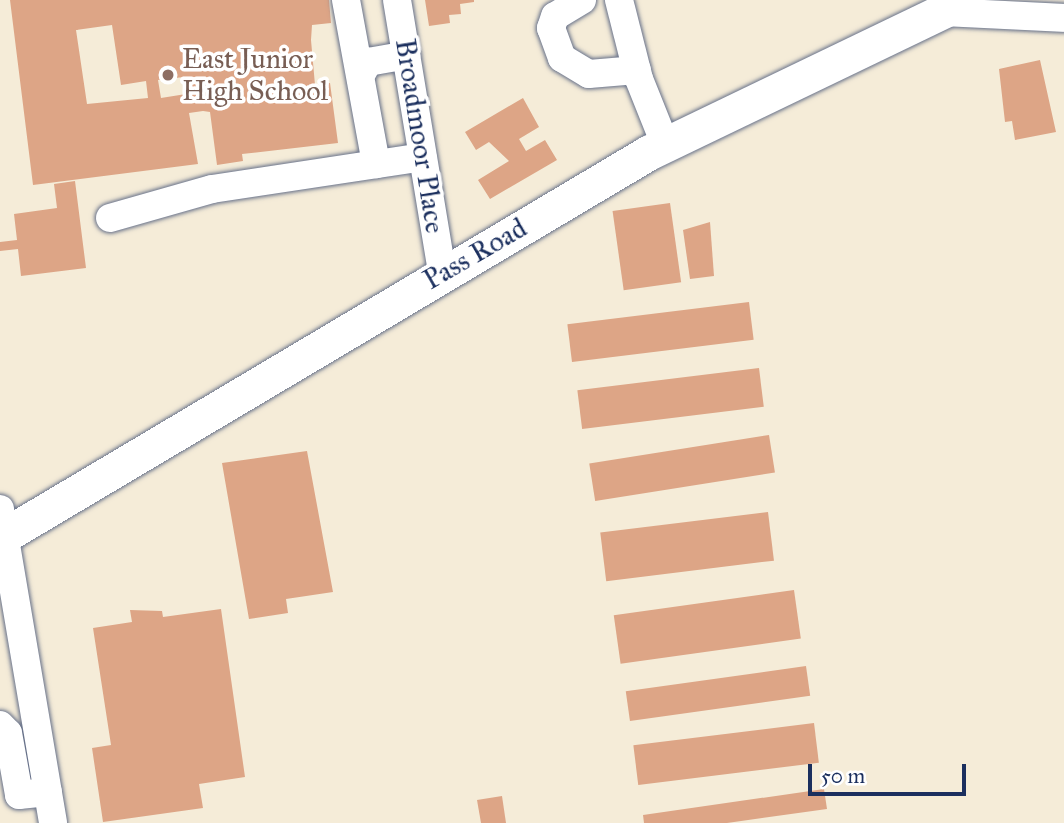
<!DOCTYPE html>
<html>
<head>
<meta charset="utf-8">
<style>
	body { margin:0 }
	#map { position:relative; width:1064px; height:823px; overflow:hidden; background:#f5ecd8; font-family:"IM FELL Great Primer",serif }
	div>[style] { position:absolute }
	.building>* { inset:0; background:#dda586; transform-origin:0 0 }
	.roads { filter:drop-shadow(0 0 2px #677189) drop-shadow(0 0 2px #677189) }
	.minor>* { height:28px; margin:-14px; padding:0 14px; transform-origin:14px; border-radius:14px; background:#fff }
	.major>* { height:35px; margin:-17.5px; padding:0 17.5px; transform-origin:17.5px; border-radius:17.5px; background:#fff }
	.dots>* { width:19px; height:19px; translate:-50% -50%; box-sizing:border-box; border:4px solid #fff; border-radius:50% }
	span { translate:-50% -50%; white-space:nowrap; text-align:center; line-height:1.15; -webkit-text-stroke:7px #fff; paint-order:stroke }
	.education-label { font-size:28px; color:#785e54 }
	.left { translate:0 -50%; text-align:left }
	.street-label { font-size:28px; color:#1b2f5e }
	.scale { position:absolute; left:808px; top:764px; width:158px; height:32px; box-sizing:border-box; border:4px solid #1b2f5e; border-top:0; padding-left:9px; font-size:21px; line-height:24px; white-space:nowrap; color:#1b2f5e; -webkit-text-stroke:5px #fff; paint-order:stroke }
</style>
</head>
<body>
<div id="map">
	<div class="building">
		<div style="clip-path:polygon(evenodd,10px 0,329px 0,331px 23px,312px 25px,311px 40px,315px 85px,330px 83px,338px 143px,242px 154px,243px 161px,217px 165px,210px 112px,203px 111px,189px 113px,198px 164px,33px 185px,10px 0,112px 25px,121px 85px,146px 81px,148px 98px,87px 104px,76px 30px,112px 25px,10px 0,184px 77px,186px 94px,161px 98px,158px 80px,184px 77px)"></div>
		<div style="clip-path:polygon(425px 0,474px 0,474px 2px,460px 4px,461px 14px,449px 15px,450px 23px,429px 26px)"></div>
		<div style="clip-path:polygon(1040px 60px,1056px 132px,1015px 140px,1012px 121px,1005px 122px,999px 69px)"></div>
		<div style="clip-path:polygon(523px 98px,539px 127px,519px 139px,526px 151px,545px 140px,557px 160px,490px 199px,478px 180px,509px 161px,489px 142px,476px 150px,465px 132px)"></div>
		<div style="clip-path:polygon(75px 181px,86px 268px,21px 276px,18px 249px,0 251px,0 242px,17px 240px,14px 214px,57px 208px,54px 184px)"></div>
		<div style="left:670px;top:203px;width:80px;height:58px;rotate:82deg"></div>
		<div style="clip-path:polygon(710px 222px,714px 276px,690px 279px,683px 230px)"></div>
		<div style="left:749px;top:302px;width:38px;height:183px;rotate:83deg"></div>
		<div style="left:759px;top:368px;width:39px;height:183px;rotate:83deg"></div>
		<div style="left:769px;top:435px;width:38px;height:182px;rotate:81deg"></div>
		<div style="clip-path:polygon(307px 451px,333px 592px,286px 599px,288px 613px,249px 619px,222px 463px)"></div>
		<div style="left:768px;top:512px;width:49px;height:169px;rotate:83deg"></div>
		<div style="left:794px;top:590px;width:49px;height:182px;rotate:82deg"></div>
		<div style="clip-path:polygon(221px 609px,245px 777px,199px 784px,203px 808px,103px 822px,92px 748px,111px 745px,93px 628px,132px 622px,130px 610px,162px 611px,163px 617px)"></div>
		<div style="left:806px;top:666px;width:30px;height:182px;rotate:82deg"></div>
		<div style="left:814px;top:723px;width:40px;height:182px;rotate:83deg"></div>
		<div style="clip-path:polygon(824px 789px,827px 809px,727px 823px,644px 823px,643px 815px)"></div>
		<div style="clip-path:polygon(502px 796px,506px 823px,481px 823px,477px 800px)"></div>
	</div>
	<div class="roads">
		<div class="minor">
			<div style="left:346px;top:0;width:167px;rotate:79.6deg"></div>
			<div style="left:397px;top:0;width:276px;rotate:80.6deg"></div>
			<div style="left:582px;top:0;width:31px;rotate:149deg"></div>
			<div style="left:555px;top:16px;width:13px;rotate:108deg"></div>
			<div style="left:551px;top:28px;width:32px;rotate:70deg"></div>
			<div style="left:562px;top:58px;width:31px;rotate:31deg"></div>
			<div style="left:589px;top:74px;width:48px;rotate:-4.8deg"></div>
			<div style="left:619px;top:0;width:81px;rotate:75.8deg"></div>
			<div style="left:639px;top:79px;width:70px;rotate:68.2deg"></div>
			<div style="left:942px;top:12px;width:122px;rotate:2.8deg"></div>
			<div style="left:362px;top:73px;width:13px;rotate:-61deg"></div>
			<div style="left:368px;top:62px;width:39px;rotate:-10deg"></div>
			<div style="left:110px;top:218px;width:106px;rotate:-15.9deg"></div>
			<div style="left:212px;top:189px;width:213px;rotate:-8.6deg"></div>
			<div style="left:0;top:509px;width:318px;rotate:80.4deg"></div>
			<div style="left:0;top:725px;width:11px;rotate:45deg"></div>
			<div style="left:8px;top:733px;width:63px;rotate:79.9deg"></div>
			<div style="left:19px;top:795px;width:29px;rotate:-6deg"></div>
		</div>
		<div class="major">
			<div style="left:0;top:538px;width:754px;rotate:-30.72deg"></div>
			<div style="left:648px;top:153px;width:353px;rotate:-25.7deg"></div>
		</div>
	</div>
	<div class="dots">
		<div style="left:168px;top:75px;background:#8d6e63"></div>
	</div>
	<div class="education-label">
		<span class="left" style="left:182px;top:75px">East Junior<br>High School</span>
	</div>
	<div class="street-label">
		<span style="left:420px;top:136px;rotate:81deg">Broadmoor Place</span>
		<span style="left:475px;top:254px;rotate:-30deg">Pass Road</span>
	</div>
	<div class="scale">50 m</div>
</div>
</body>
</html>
